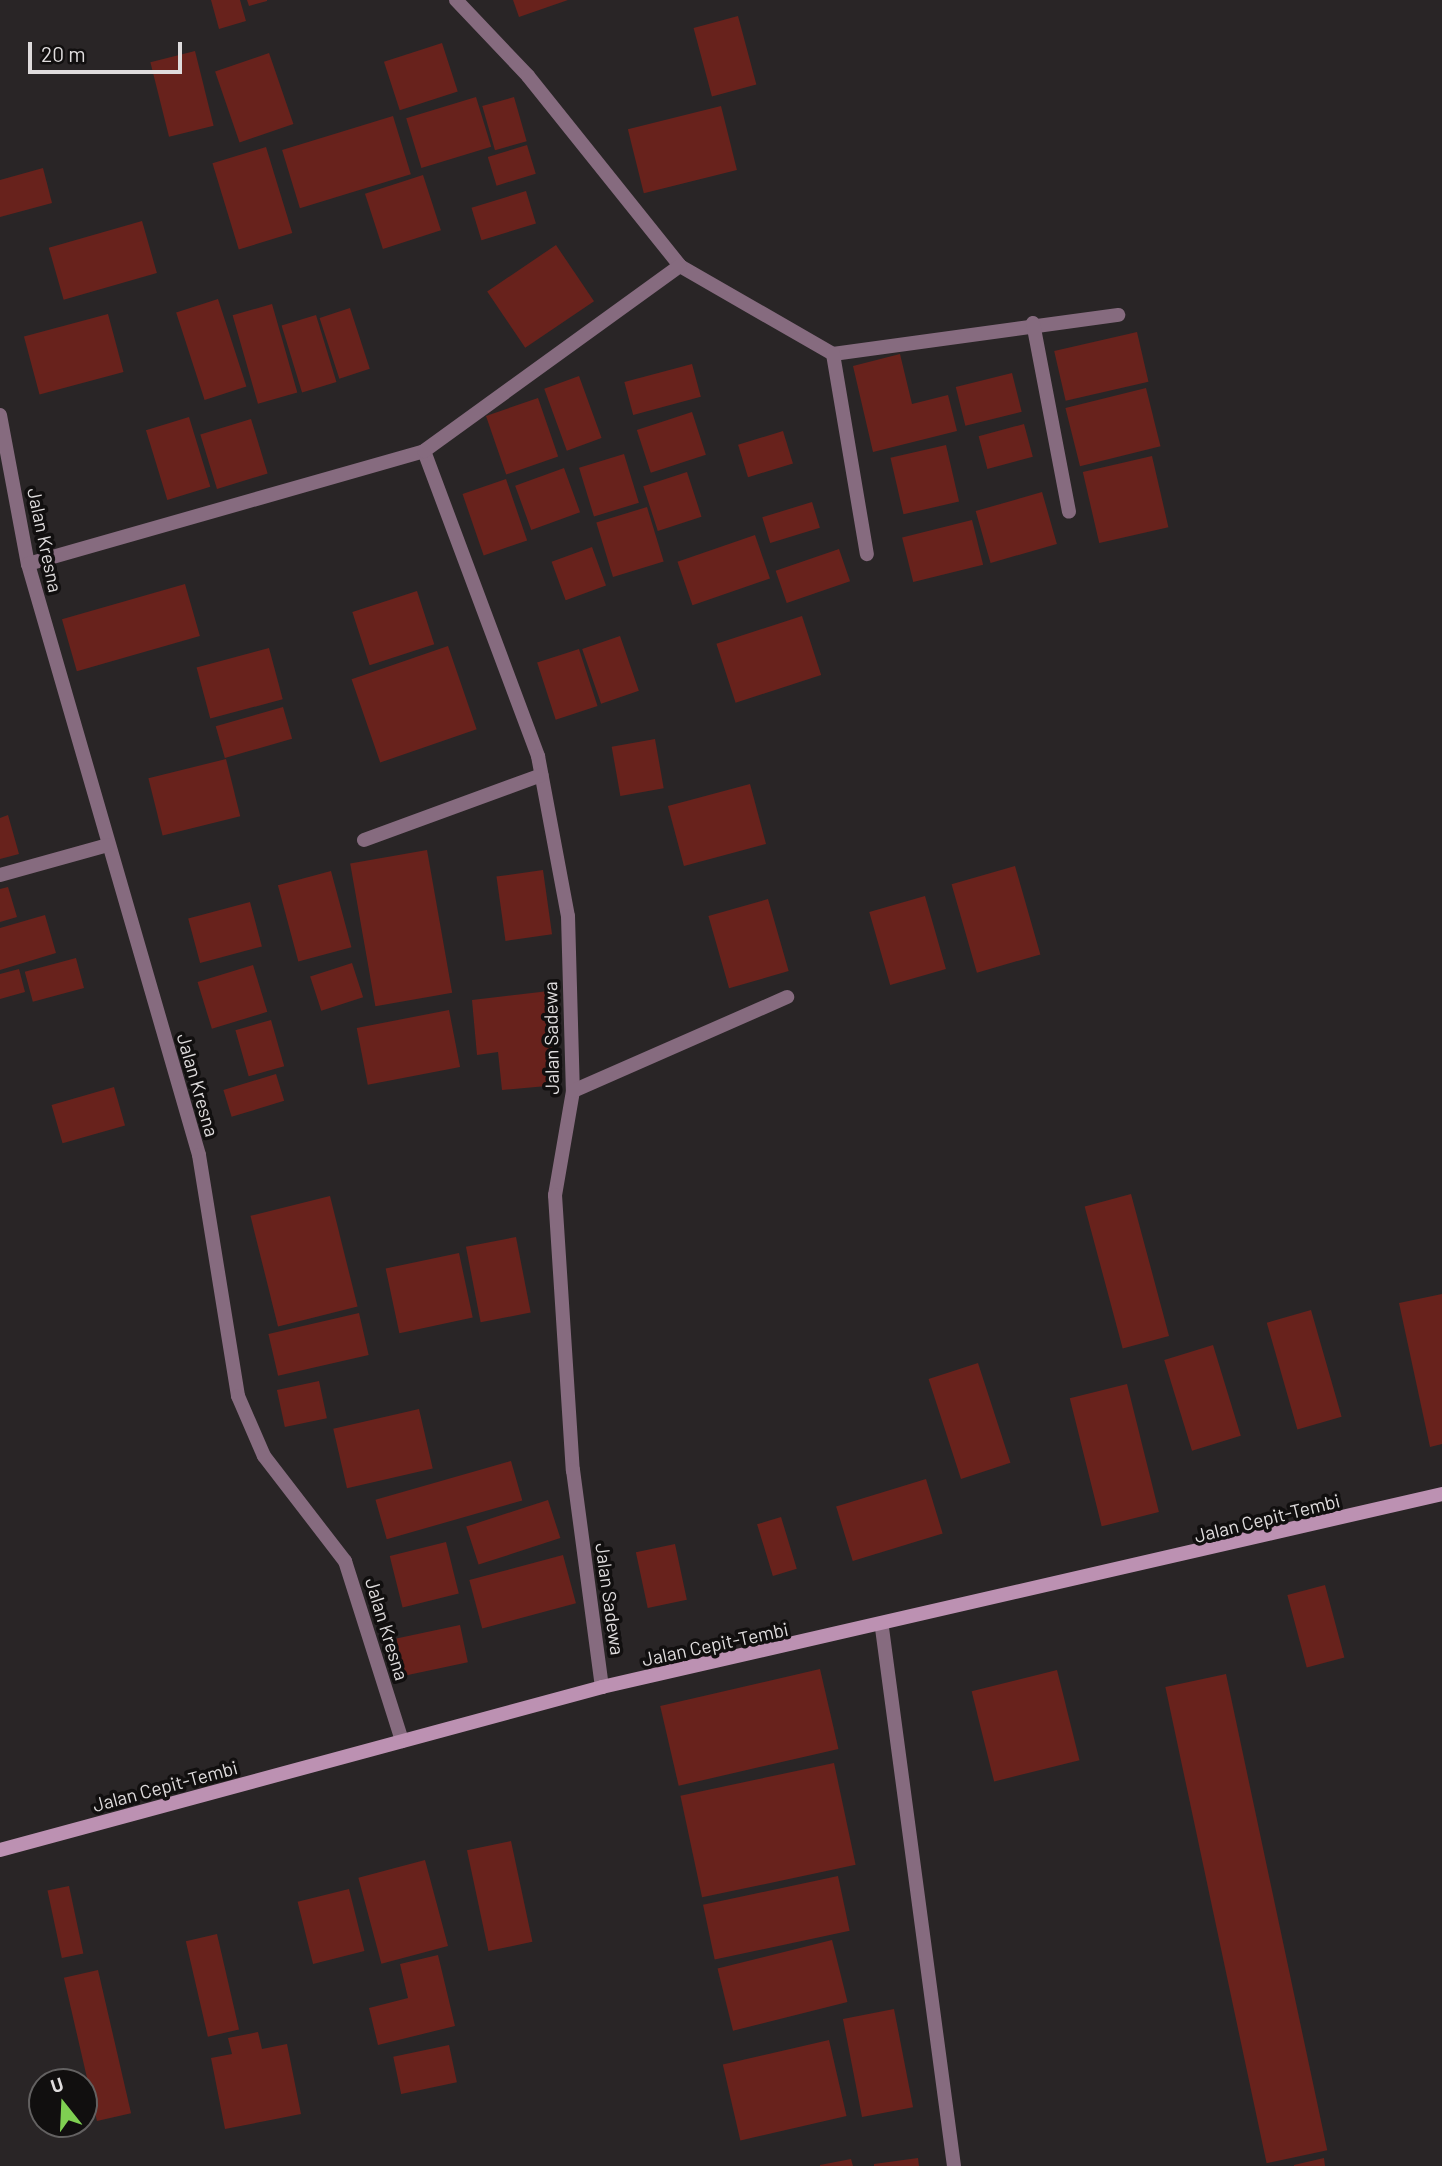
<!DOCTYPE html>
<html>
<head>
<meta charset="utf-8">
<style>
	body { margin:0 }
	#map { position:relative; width:1442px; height:2166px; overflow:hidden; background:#292526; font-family:Barlow,sans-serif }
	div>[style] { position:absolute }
	.building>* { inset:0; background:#68221c; transform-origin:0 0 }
	.street>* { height:14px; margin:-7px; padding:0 7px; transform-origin:7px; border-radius:7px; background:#866b7f }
	.secondary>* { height:14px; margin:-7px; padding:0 7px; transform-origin:7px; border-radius:7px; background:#bc91b2 }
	span { translate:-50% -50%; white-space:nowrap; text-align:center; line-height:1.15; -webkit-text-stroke:7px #110f0f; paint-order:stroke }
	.street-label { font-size:19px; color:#dfdcdd }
	.north { position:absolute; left:28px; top:2068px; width:70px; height:70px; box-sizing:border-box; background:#110f0f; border:2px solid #636161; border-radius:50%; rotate:342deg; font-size:19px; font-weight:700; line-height:28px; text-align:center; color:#dfdcdd }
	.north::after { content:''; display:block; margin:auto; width:24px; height:32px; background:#7fd052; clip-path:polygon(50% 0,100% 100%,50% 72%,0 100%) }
	.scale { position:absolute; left:28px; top:42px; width:154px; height:32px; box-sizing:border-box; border:4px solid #dfdcdd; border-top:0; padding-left:9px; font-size:21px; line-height:24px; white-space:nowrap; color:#dfdcdd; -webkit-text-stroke:5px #110f0f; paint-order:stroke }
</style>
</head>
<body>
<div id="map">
	<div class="building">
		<div style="clip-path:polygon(211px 0,240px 0,246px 21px,219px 29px)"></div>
		<div style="clip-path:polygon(247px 0,267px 0,267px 1px,249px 6px)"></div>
		<div style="clip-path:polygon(513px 0,568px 0,519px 17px)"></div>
		<div style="left:738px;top:16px;width:71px;height:46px;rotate:75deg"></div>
		<div style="left:442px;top:43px;width:51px;height:61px;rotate:72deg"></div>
		<div style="left:195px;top:51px;width:77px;height:46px;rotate:76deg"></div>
		<div style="left:269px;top:53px;width:75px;height:57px;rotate:71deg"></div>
		<div style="left:476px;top:97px;width:52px;height:73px;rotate:73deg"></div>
		<div style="left:514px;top:97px;width:46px;height:33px;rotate:74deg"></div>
		<div style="left:721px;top:106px;width:66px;height:96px;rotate:76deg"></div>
		<div style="left:393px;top:116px;width:61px;height:116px;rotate:73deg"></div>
		<div style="left:527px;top:145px;width:30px;height:41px;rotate:73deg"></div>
		<div style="left:266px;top:147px;width:90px;height:56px;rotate:73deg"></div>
		<div style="clip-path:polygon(43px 168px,52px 203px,0 217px,0 180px)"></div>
		<div style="left:423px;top:175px;width:58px;height:61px;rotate:72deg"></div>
		<div style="left:526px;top:191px;width:34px;height:57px;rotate:73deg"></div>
		<div style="left:142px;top:221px;width:54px;height:97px;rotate:74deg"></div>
		<div style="left:556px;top:245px;width:68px;height:83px;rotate:56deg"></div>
		<div style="left:218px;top:299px;width:92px;height:44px;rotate:72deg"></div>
		<div style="left:272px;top:304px;width:92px;height:41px;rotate:74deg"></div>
		<div style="left:350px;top:308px;width:64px;height:32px;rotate:72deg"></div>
		<div style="left:108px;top:314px;width:60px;height:87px;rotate:75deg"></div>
		<div style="left:316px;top:315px;width:70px;height:36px;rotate:73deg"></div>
		<div style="left:1137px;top:332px;width:51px;height:85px;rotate:77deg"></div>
		<div style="clip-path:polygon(900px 354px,912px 404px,948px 395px,957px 431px,873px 452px,853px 366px)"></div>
		<div style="left:692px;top:364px;width:34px;height:70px;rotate:75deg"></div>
		<div style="left:1012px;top:373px;width:40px;height:58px;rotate:76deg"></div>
		<div style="left:579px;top:376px;width:66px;height:37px;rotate:70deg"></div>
		<div style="left:1146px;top:388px;width:60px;height:83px;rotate:76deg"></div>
		<div style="left:538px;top:398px;width:62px;height:55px;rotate:71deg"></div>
		<div style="left:692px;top:412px;width:45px;height:58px;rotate:72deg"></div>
		<div style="left:189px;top:417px;width:73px;height:45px;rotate:73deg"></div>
		<div style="left:251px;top:419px;width:57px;height:53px;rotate:73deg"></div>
		<div style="left:1024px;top:424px;width:34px;height:47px;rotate:75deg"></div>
		<div style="left:783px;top:431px;width:34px;height:47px;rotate:73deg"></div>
		<div style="left:946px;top:445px;width:58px;height:57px;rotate:77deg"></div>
		<div style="left:624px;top:454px;width:51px;height:47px;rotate:73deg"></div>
		<div style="left:1152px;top:456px;width:73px;height:71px;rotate:77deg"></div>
		<div style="left:564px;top:468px;width:47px;height:52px;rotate:70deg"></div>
		<div style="left:687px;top:472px;width:47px;height:46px;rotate:72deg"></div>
		<div style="left:506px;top:479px;width:65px;height:46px;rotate:71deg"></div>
		<div style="left:1042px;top:492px;width:54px;height:69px;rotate:74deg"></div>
		<div style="left:812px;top:502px;width:27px;height:52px;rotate:73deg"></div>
		<div style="left:647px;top:507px;width:57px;height:53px;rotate:73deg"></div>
		<div style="left:972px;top:520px;width:46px;height:72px;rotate:76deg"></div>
		<div style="left:755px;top:535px;width:46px;height:82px;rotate:71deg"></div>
		<div style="left:592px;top:547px;width:41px;height:43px;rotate:70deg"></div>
		<div style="left:839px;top:549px;width:34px;height:67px;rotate:71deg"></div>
		<div style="left:185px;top:584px;width:54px;height:128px;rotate:74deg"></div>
		<div style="left:417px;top:591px;width:56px;height:68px;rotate:72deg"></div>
		<div style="left:802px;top:616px;width:62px;height:90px;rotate:72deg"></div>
		<div style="left:620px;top:636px;width:58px;height:40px;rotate:71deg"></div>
		<div style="left:448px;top:646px;width:88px;height:102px;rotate:71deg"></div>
		<div style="left:269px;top:648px;width:53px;height:75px;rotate:75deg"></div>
		<div style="left:579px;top:649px;width:60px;height:44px;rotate:72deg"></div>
		<div style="left:283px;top:707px;width:33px;height:70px;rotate:74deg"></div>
		<div style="left:655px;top:739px;width:50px;height:44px;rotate:80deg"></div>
		<div style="left:226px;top:759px;width:59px;height:80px;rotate:76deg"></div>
		<div style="left:750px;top:784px;width:62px;height:85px;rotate:75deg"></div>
		<div style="clip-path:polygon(8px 815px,19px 854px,0 859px,0 818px)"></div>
		<div style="left:427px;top:850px;width:145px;height:78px;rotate:80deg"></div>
		<div style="left:1015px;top:866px;width:92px;height:66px;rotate:74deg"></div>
		<div style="left:543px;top:870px;width:65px;height:47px;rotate:82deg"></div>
		<div style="left:331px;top:871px;width:79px;height:55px;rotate:75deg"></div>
		<div style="clip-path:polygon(8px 887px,17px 917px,0 922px,0 889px)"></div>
		<div style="left:925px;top:896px;width:76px;height:58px;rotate:74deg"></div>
		<div style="left:768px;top:899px;width:75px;height:62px;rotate:74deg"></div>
		<div style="left:250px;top:902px;width:46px;height:64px;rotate:75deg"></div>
		<div style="clip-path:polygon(45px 915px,56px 953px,0 970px,0 928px)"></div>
		<div style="left:76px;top:958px;width:31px;height:53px;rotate:75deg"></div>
		<div style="left:352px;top:963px;width:36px;height:44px;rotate:72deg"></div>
		<div style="left:253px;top:965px;width:49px;height:58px;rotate:73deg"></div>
		<div style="clip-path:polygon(19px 969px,25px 992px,0 999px,0 974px)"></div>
		<div style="clip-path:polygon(549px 991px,558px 1085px,502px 1090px,498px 1052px,477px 1055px,472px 1000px)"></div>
		<div style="left:449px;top:1010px;width:58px;height:94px;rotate:79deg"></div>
		<div style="left:271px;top:1020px;width:48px;height:37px;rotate:74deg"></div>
		<div style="left:276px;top:1074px;width:28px;height:55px;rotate:73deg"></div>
		<div style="left:114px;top:1087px;width:40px;height:65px;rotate:74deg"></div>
		<div style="left:1131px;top:1194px;width:147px;height:48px;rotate:75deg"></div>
		<div style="left:330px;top:1196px;width:114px;height:82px;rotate:76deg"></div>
		<div style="left:516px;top:1237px;width:77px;height:51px;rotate:79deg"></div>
		<div style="left:459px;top:1253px;width:66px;height:75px;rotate:78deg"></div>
		<div style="clip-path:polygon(1442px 1294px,1442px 1444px,1430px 1447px,1399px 1303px)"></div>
		<div style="left:1311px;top:1310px;width:111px;height:46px;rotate:74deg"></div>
		<div style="left:359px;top:1313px;width:43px;height:93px;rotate:77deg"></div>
		<div style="left:1213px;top:1345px;width:95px;height:51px;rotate:73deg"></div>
		<div style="left:978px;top:1363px;width:105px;height:52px;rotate:72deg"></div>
		<div style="left:319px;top:1381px;width:38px;height:43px;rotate:78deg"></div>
		<div style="left:1127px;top:1384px;width:132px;height:59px;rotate:76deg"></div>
		<div style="left:419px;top:1409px;width:61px;height:88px;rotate:77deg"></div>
		<div style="left:511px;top:1461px;width:41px;height:141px;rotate:74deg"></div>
		<div style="left:926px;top:1479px;width:57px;height:94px;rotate:73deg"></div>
		<div style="left:548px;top:1500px;width:40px;height:86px;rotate:72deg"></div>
		<div style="left:781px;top:1517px;width:54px;height:25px;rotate:73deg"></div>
		<div style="left:446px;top:1542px;width:53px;height:58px;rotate:76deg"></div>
		<div style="left:675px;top:1544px;width:57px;height:40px;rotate:78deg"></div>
		<div style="left:563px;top:1555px;width:50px;height:97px;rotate:75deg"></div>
		<div style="left:1325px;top:1585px;width:75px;height:39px;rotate:75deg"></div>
		<div style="left:460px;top:1625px;width:38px;height:65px;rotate:78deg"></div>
		<div style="left:820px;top:1669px;width:82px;height:164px;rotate:77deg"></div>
		<div style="left:1057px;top:1670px;width:93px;height:88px;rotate:76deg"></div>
		<div style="left:1226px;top:1674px;width:487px;height:62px;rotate:78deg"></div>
		<div style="left:834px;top:1763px;width:104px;height:157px;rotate:78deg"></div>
		<div style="left:511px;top:1841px;width:103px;height:45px;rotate:78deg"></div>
		<div style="left:425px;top:1860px;width:89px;height:69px;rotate:75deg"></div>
		<div style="left:838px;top:1876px;width:56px;height:138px;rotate:78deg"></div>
		<div style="left:69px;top:1886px;width:69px;height:22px;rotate:78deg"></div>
		<div style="left:349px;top:1889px;width:64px;height:53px;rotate:76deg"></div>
		<div style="left:217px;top:1934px;width:98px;height:32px;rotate:77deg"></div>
		<div style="left:832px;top:1940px;width:64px;height:118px;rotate:76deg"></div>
		<div style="clip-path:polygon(438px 1955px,455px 2026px,378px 2045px,369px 2008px,408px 1998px,400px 1964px)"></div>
		<div style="left:98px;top:1970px;width:147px;height:35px;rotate:77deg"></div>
		<div style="left:894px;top:2009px;width:100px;height:52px;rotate:79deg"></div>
		<div style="clip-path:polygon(258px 2032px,262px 2049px,287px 2044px,301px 2114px,225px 2129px,211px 2058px,232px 2054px,228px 2038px)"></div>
		<div style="left:829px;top:2040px;width:78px;height:109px;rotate:77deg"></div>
		<div style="left:449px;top:2045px;width:38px;height:57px;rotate:78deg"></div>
		<div style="clip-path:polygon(918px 2158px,919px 2166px,874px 2166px,874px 2164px)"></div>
		<div style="clip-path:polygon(1324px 2158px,1325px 2166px,1294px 2166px,1294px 2165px)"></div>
		<div style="clip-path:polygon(851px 2159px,853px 2166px,820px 2166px,820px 2165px)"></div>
	</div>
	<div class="street">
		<div style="left:456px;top:0;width:105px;rotate:46.5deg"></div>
		<div style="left:528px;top:76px;width:243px;rotate:51.3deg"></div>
		<div style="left:680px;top:266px;width:177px;rotate:29.9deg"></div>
		<div style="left:833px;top:354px;width:288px;rotate:-7.8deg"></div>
		<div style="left:1033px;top:323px;width:192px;rotate:79.2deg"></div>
		<div style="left:833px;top:354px;width:203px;rotate:80.4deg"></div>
		<div style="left:0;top:415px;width:152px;rotate:79.4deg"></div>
		<div style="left:28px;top:564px;width:615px;rotate:73.86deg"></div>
		<div style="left:199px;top:1155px;width:244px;rotate:80.8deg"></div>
		<div style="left:238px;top:1396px;width:65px;rotate:66.6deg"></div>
		<div style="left:264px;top:1456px;width:133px;rotate:52.4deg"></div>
		<div style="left:345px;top:1561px;width:189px;rotate:72.4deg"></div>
		<div style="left:424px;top:451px;width:326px;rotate:69.5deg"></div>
		<div style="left:538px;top:756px;width:163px;rotate:79.4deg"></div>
		<div style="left:568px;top:916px;width:175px;rotate:88.4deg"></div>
		<div style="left:573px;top:1091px;width:106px;rotate:99.8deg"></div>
		<div style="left:555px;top:1195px;width:276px;rotate:86.3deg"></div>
		<div style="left:573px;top:1470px;width:219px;rotate:82.4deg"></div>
		<div style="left:28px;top:564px;width:412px;rotate:-15.9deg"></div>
		<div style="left:424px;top:451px;width:316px;rotate:-35.9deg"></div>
		<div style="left:364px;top:840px;width:189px;rotate:-20.1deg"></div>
		<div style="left:0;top:875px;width:112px;rotate:-15.5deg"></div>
		<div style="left:573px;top:1091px;width:234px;rotate:-23.7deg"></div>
		<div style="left:882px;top:1628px;width:543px;rotate:82.38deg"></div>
	</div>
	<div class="secondary">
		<div style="left:0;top:1850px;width:624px;rotate:-15.15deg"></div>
		<div style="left:602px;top:1687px;width:862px;rotate:-12.94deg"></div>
	</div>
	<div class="street-label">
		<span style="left:45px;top:540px;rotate:78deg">Jalan Kresna</span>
		<span style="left:551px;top:1038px;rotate:-91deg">Jalan Sadewa</span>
		<span style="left:198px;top:1085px;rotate:74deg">Jalan Kresna</span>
		<span style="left:1267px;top:1518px;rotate:-14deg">Jalan Cepit-Tembi</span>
		<span style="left:610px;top:1599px;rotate:82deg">Jalan Sadewa</span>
		<span style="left:387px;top:1629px;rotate:73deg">Jalan Kresna</span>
		<span style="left:715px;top:1644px;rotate:-12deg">Jalan Cepit-Tembi</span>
		<span style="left:165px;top:1786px;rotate:-15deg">Jalan Cepit-Tembi</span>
	</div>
	<div class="north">U</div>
	<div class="scale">20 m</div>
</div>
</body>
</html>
